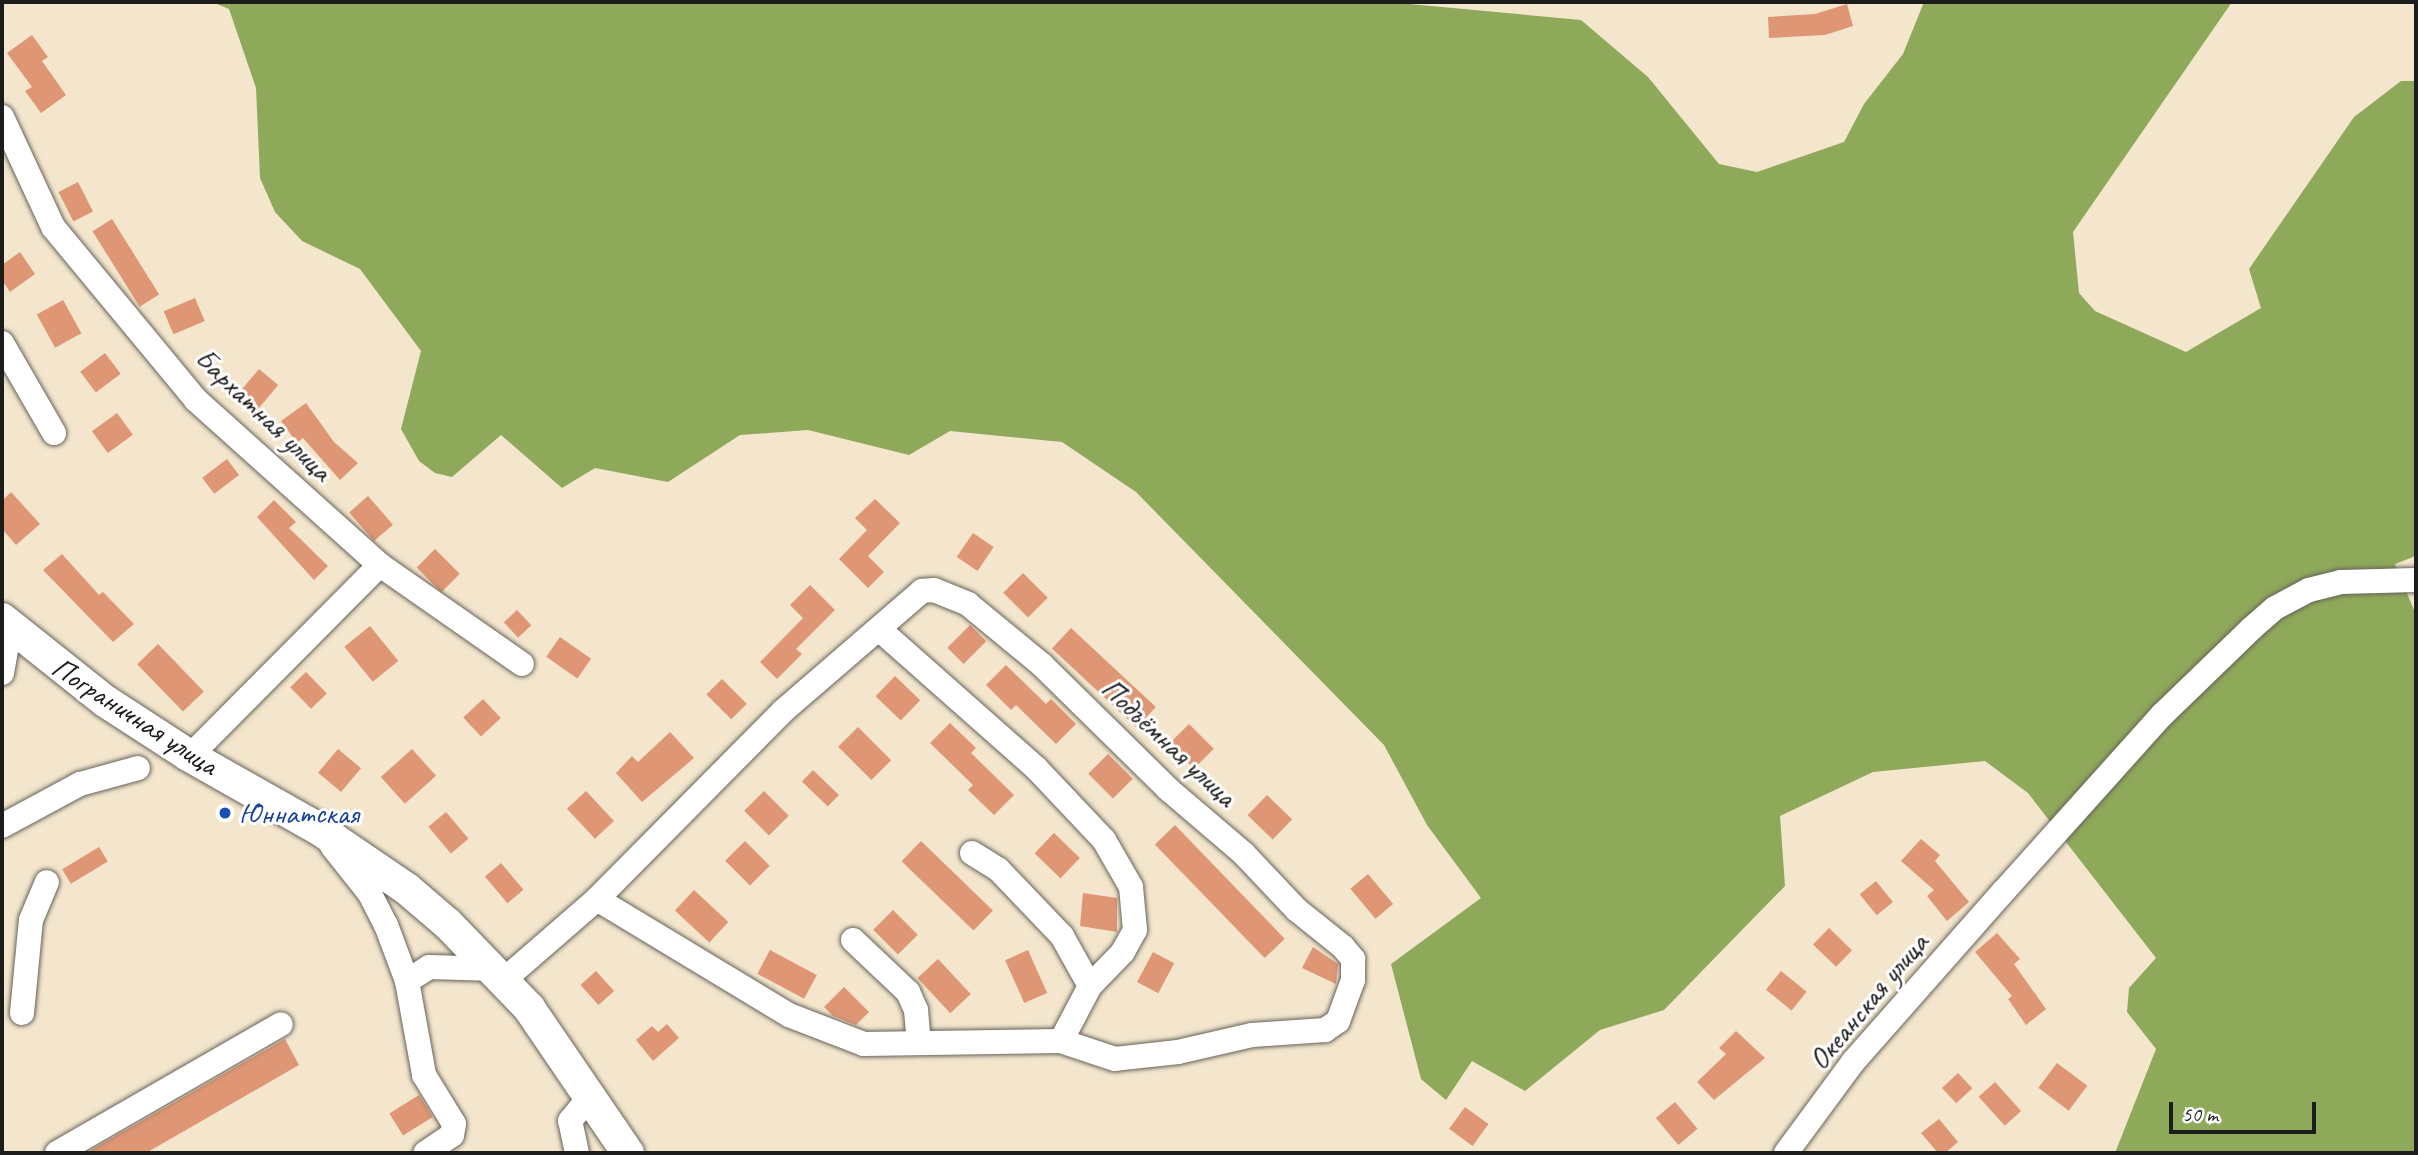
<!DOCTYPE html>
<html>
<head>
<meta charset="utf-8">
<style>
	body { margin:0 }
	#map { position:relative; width:2418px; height:1155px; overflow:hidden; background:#f3e6cd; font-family:Caveat,sans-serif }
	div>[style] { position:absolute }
	.forest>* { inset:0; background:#8fa95a }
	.building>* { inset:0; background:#df9674; transform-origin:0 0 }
	.roads { filter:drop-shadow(0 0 2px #67635a) drop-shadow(0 0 2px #67635a) }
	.minor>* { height:24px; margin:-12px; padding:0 12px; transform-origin:12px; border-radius:12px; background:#fff }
	.major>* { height:32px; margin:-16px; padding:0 16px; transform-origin:16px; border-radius:16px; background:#fff }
	.dots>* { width:19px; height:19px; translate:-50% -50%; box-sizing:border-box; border:4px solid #fff; border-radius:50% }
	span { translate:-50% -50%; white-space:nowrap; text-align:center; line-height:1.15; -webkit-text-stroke:6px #fff; paint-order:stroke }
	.street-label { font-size:30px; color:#1c1c1c }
	.transit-label { font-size:30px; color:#164399 }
	.left { translate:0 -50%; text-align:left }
	.frame { position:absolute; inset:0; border:4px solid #1c1c1c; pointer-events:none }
	.scale { position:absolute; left:2169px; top:1102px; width:147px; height:32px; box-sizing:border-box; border:4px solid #1c1c1c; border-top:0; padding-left:9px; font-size:21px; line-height:24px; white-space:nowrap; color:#1c1c1c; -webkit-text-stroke:5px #fff; paint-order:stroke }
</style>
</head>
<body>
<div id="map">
	<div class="forest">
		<div style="clip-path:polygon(212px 2px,1388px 2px,1581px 20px,1648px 77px,1719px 164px,1757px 172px,1844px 142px,1864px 104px,1903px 54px,1924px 2px,2232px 2px,2073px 232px,2079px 293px,2095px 311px,2186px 352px,2261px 308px,2249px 269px,2354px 117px,2401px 81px,2416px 81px,2416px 556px,2395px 564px,2416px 615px,2416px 1153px,2115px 1153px,2156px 1049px,2127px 1012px,2129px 988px,2156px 958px,2028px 793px,1985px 761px,1873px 772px,1780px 816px,1785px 886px,1664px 1010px,1600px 1030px,1525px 1091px,1472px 1061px,1446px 1100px,1421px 1079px,1391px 964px,1481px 898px,1427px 825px,1384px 745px,1136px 492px,1062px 442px,950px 431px,909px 455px,808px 430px,740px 435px,668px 482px,595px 468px,562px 488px,501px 435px,452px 477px,435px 473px,419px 461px,401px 429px,421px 351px,360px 269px,302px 241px,275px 212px,260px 178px,256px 88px,229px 9px)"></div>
	</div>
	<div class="building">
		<div style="clip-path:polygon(1847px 4px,1853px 26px,1825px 35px,1769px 38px,1768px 17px,1815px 14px)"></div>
		<div style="clip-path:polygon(32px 35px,48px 57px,42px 61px,66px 95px,41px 113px,25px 91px,32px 87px,7px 53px)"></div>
		<div style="left:78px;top:182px;width:33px;height:22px;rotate:63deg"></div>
		<div style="left:112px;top:219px;width:89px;height:23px;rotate:58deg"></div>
		<div style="clip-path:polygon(20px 252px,35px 274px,10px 292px,2px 280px,2px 265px)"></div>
		<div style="left:195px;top:298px;width:25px;height:34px;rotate:67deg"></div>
		<div style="left:63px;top:300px;width:38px;height:30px;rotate:61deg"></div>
		<div style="left:105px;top:353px;width:26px;height:31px;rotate:53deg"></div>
		<div style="left:259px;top:369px;width:25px;height:35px;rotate:40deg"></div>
		<div style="clip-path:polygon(306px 403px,334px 442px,358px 463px,340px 480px,303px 438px,297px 443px,281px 421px)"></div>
		<div style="left:117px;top:413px;width:27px;height:31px;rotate:54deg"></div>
		<div style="left:227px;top:459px;width:20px;height:31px;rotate:53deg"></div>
		<div style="clip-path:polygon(11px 492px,40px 524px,16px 545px,2px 529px,2px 501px)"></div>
		<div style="left:368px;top:496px;width:38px;height:25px;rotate:49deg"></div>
		<div style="clip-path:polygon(875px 499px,900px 523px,868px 556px,884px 572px,868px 588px,839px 559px,867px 530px,855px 518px)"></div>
		<div style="clip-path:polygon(274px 500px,296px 522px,289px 528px,328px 566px,314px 580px,257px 517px)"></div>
		<div style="left:973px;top:533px;width:25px;height:29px;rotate:34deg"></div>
		<div style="left:435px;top:549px;width:35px;height:26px;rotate:45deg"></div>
		<div style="clip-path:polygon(62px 554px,99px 595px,103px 592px,134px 624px,113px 642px,43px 570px)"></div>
		<div style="left:1023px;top:573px;width:35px;height:28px;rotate:45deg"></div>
		<div style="clip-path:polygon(810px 585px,835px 610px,796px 649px,802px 654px,777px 679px,760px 662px,803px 618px,790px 605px)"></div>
		<div style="left:517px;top:610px;width:21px;height:18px;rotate:47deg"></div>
		<div style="left:970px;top:625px;width:23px;height:32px;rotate:45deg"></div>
		<div style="left:370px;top:626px;width:45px;height:33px;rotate:51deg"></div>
		<div style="left:1071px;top:628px;width:116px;height:28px;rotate:43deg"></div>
		<div style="left:560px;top:637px;width:38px;height:24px;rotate:35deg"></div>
		<div style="left:158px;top:644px;width:66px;height:29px;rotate:46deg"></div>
		<div style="clip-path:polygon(1006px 665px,1046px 704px,1051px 699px,1076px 724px,1056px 744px,1016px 705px,1011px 710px,986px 685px)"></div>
		<div style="left:306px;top:672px;width:30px;height:22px;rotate:46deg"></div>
		<div style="left:895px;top:676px;width:35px;height:28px;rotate:44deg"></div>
		<div style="left:722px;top:679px;width:35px;height:22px;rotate:45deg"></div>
		<div style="left:483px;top:699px;width:26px;height:27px;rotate:47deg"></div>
		<div style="clip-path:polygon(950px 723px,976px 748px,971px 753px,1014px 795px,994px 815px,968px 790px,973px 785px,930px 743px)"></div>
		<div style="left:1189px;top:724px;width:35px;height:28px;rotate:45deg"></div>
		<div style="left:858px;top:727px;width:47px;height:28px;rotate:45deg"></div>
		<div style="clip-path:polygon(670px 732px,694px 758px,642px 802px,616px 773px,632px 756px,638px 762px)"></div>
		<div style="left:338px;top:749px;width:30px;height:31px;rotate:40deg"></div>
		<div style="left:412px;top:749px;width:36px;height:42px;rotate:48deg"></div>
		<div style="left:1108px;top:754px;width:35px;height:28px;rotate:45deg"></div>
		<div style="left:813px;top:770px;width:36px;height:16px;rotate:44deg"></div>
		<div style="left:586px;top:791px;width:41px;height:26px;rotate:47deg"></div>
		<div style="left:764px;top:791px;width:35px;height:28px;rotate:45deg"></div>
		<div style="left:1267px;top:795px;width:35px;height:28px;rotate:44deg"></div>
		<div style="left:446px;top:812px;width:35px;height:23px;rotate:50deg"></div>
		<div style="left:1175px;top:825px;width:158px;height:28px;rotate:46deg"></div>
		<div style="left:1054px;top:833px;width:36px;height:28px;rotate:44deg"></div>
		<div style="clip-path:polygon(1921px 839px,1940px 855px,1935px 861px,1969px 902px,1947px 921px,1927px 896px,1934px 890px,1901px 861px)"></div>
		<div style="left:745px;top:841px;width:35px;height:28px;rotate:45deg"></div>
		<div style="left:921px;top:841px;width:100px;height:28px;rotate:44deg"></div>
		<div style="left:99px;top:847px;width:17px;height:43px;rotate:59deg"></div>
		<div style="left:501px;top:863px;width:35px;height:21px;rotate:50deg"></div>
		<div style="left:1368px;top:874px;width:39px;height:23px;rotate:50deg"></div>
		<div style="left:1876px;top:881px;width:27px;height:21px;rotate:51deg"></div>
		<div style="left:694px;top:890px;width:47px;height:28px;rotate:43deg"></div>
		<div style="clip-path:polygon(1083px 893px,1117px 898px,1117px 932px,1080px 926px)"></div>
		<div style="left:893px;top:910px;width:35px;height:28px;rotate:45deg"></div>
		<div style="left:1829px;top:928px;width:32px;height:23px;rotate:44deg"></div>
		<div style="clip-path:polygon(1997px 933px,2020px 959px,2014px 964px,2046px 1009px,2026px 1025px,2008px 999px,2012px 996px,1975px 952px)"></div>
		<div style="clip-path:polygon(1313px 947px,1338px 964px,1336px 984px,1302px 968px)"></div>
		<div style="left:770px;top:950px;width:53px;height:27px;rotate:28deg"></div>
		<div style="left:1028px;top:950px;width:47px;height:25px;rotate:66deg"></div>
		<div style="left:1153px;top:952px;width:24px;height:34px;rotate:28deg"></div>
		<div style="left:938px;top:959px;width:48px;height:28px;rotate:47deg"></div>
		<div style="left:596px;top:971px;width:27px;height:21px;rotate:48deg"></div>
		<div style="left:1781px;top:971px;width:33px;height:24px;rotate:39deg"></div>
		<div style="clip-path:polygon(844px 987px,869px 1012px,856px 1025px,833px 1016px,824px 1007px)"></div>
		<div style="clip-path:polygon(667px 1024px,679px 1038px,653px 1061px,636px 1040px,652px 1026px,658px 1032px)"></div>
		<div style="clip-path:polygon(1736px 1031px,1765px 1058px,1714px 1100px,1697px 1082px,1726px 1054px,1719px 1048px)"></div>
		<div style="clip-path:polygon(285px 1039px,299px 1065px,146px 1153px,86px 1153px)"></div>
		<div style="left:2057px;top:1063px;width:38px;height:31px;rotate:37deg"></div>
		<div style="left:1958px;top:1073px;width:21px;height:22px;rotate:47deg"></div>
		<div style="left:1995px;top:1082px;width:39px;height:22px;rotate:48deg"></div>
		<div style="left:419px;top:1095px;width:26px;height:35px;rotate:58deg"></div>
		<div style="left:1675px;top:1102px;width:35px;height:25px;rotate:50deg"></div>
		<div style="left:1465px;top:1107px;width:29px;height:27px;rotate:36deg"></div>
		<div style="clip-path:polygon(1939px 1119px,1958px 1142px,1945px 1153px,1938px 1153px,1921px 1133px)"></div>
	</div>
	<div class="roads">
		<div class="minor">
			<div style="left:2px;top:117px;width:121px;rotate:65.1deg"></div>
			<div style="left:53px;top:227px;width:224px;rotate:50.4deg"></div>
			<div style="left:196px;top:400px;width:247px;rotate:41.9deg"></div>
			<div style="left:380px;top:565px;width:173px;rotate:34.9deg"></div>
			<div style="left:2px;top:343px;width:104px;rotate:60deg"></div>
			<div style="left:880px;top:630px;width:208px;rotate:41.5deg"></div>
			<div style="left:1036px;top:768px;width:99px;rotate:46.6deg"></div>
			<div style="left:1104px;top:840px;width:54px;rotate:60.1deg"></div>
			<div style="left:1131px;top:887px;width:43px;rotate:84.7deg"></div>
			<div style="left:1135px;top:930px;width:25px;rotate:119deg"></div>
			<div style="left:1123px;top:952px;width:47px;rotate:134.1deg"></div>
			<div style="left:1090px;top:986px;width:62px;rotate:117.8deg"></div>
			<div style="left:2px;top:673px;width:46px;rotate:-79.9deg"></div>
			<div style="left:191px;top:755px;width:268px;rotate:-45.2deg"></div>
			<div style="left:2px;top:826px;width:89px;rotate:-28.3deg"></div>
			<div style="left:80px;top:784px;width:60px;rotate:-15.4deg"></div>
			<div style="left:332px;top:846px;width:61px;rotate:51.6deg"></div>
			<div style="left:370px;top:894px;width:35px;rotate:63deg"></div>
			<div style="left:386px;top:925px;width:60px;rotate:69.4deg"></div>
			<div style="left:407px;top:981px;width:96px;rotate:79.7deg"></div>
			<div style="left:424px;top:1075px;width:57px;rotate:58.5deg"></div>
			<div style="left:454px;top:1124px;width:11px;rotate:100deg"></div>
			<div style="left:452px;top:1135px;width:32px;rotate:146deg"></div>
			<div style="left:972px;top:853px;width:31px;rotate:32deg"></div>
			<div style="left:998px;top:869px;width:93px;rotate:46.3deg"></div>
			<div style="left:1062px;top:936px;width:57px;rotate:60.8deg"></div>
			<div style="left:853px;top:940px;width:76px;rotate:43.4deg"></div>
			<div style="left:908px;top:992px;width:20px;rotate:66deg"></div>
			<div style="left:916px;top:1010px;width:33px;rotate:85deg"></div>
			<div style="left:505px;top:979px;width:122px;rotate:-41deg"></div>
			<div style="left:597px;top:899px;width:264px;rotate:-45.3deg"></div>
			<div style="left:783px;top:711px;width:184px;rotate:-40.8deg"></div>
			<div style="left:922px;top:591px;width:12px;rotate:-5deg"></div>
			<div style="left:934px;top:590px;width:37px;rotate:22deg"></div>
			<div style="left:968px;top:604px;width:96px;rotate:39.5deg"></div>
			<div style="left:1042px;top:665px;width:177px;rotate:44.5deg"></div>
			<div style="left:1168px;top:789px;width:100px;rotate:40.5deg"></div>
			<div style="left:1244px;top:854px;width:77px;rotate:46.6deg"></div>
			<div style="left:1297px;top:910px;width:59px;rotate:38.8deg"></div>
			<div style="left:1343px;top:947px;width:16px;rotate:50deg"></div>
			<div style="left:1353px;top:959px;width:21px;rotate:90deg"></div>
			<div style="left:1353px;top:980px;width:44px;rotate:110.1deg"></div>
			<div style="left:1338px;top:1021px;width:16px;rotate:145deg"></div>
			<div style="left:1325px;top:1030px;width:73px;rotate:176.1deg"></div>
			<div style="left:1252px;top:1035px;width:76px;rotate:167.1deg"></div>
			<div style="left:1178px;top:1052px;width:63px;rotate:173.7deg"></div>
			<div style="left:1115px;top:1059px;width:57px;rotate:-161.6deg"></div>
			<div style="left:1061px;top:1041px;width:197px;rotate:179.1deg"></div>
			<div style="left:864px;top:1044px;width:80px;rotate:-158.9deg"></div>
			<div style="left:789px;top:1015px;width:224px;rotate:-148.9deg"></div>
			<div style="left:407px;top:981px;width:26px;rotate:-32deg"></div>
			<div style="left:429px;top:967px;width:67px;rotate:1.7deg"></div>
			<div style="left:22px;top:1013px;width:93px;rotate:-84.5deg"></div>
			<div style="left:31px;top:920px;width:41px;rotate:-67.2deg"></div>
			<div style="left:57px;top:1153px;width:258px;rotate:-29.9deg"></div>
			<div style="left:577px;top:1153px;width:33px;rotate:-102deg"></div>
			<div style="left:570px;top:1121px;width:28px;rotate:-51deg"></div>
			<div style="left:1786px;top:1153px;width:113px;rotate:-53.6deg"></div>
			<div style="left:1853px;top:1062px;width:227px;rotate:-48.6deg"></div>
			<div style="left:2003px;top:892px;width:238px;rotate:-48.1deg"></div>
			<div style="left:2162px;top:715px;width:125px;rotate:-44deg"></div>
			<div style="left:2252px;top:628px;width:30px;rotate:-41deg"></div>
			<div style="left:2275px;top:608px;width:38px;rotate:-28deg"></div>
			<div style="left:2309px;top:590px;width:33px;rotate:-14deg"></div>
			<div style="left:2341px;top:582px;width:75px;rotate:-1.5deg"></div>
		</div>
		<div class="major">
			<div style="left:2px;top:619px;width:132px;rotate:38.5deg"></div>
			<div style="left:105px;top:701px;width:99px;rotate:33deg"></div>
			<div style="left:188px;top:755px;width:150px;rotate:29.5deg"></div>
			<div style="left:319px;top:829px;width:107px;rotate:34.3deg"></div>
			<div style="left:407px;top:889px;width:54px;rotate:40.5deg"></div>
			<div style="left:448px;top:924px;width:117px;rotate:46deg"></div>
			<div style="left:529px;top:1008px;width:176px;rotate:55.7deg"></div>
		</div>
	</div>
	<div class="dots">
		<div style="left:225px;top:813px;background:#1a4fb4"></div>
	</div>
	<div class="street-label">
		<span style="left:264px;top:414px;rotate:44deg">Бархатная улица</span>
		<span style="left:135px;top:716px;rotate:33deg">Пограничная улица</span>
		<span style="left:1169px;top:742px;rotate:43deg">Подъёмная улица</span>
		<span style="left:1868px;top:1001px;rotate:-50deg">Океанская улица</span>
	</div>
	<div class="transit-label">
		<span class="left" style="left:239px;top:813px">Юннатская</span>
	</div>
	<div class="frame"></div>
	<div class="scale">50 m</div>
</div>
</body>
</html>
